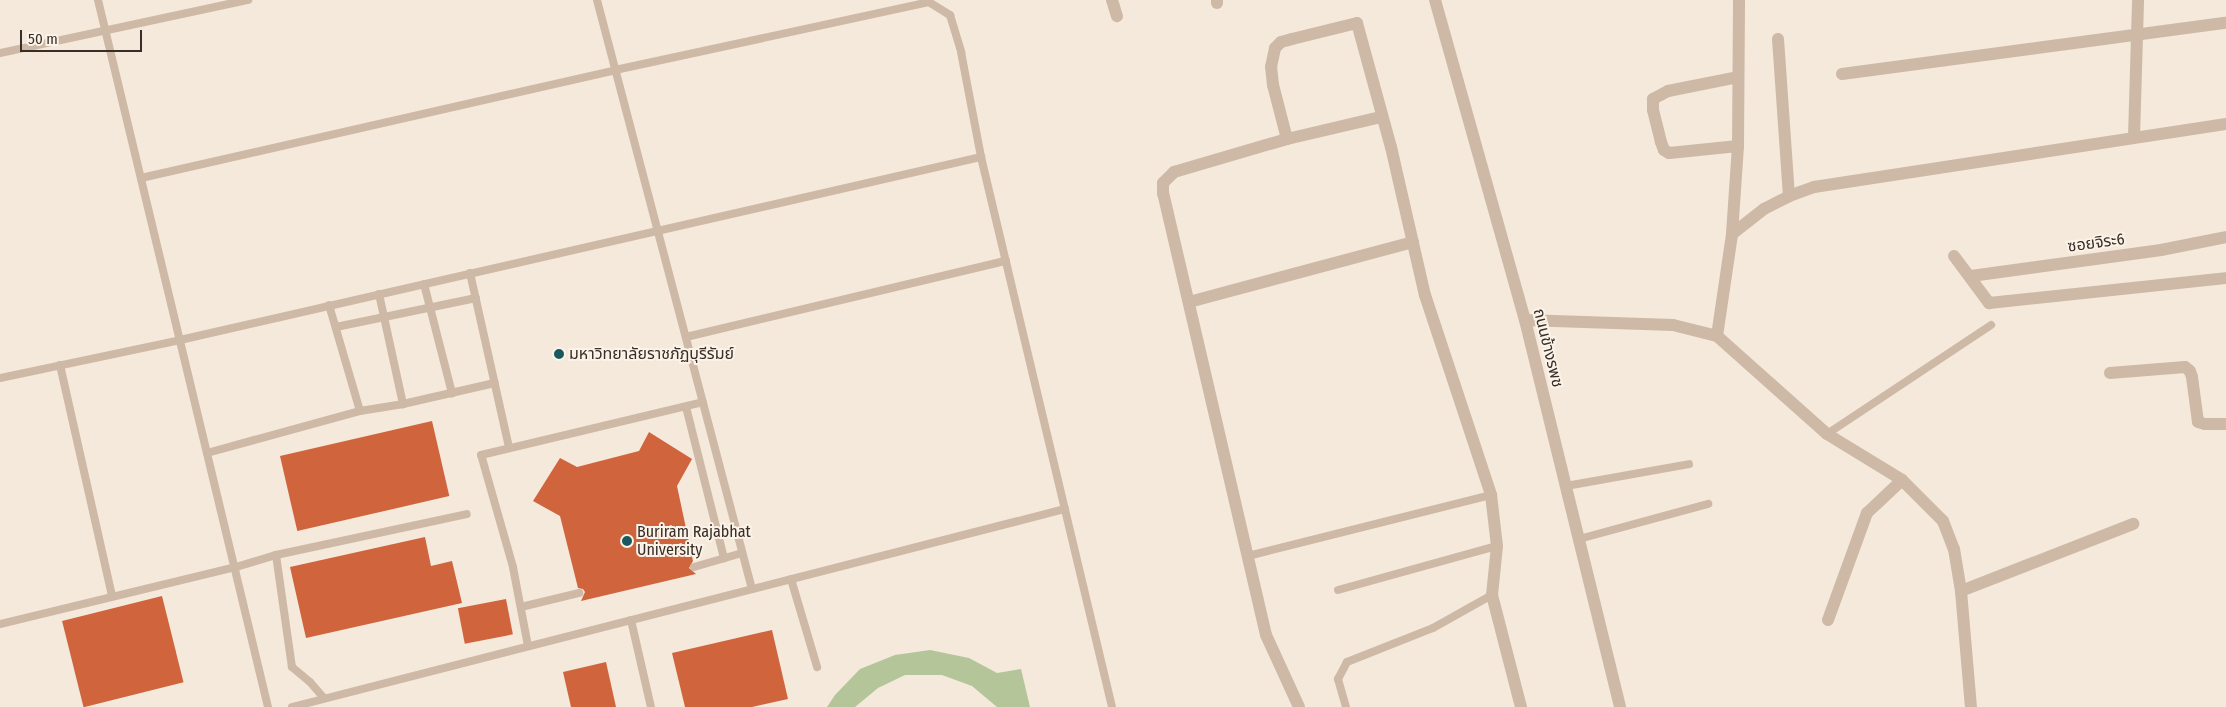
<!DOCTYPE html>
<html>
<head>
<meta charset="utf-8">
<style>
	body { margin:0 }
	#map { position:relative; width:2226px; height:707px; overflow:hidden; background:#f4e9db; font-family:"Fira Sans Condensed","Noto Sans Thai",sans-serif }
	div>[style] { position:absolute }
	.green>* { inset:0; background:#b5c59a }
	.building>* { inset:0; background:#d0643d; transform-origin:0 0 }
	.service>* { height:8px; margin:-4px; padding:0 4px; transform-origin:4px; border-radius:4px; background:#cdb9a6 }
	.minor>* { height:12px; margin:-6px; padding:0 6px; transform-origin:6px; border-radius:6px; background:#cdb9a6 }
	.dots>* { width:14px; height:14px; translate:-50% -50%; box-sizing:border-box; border:2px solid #fbf3e8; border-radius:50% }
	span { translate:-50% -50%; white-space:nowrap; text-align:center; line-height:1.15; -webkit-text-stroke:4px #fbf3e8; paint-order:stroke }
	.street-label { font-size:16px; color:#392d27 }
	.poi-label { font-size:16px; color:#392d27 }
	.left { translate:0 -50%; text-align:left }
	.scale { position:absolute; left:20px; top:30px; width:122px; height:22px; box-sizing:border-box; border:2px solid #392d27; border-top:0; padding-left:6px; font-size:15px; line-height:18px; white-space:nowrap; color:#392d27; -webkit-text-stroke:4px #fbf3e8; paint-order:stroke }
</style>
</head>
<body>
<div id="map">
	<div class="green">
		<div style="clip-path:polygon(930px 650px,969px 658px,997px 673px,1021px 669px,1030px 707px,997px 707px,972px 686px,942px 675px,905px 675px,878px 688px,855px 707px,827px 707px,835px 695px,860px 669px,895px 655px)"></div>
	</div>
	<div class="building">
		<div style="left:432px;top:421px;width:77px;height:156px;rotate:77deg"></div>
		<div style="clip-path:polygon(649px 432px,692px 459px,677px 486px,693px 561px,689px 568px,696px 574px,581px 601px,585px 592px,583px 589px,578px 588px,560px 516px,533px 501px,560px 458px,577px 467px,639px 451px)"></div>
		<div style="clip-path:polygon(425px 537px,431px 566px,452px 561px,462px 603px,306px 638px,290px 567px)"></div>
		<div style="left:162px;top:596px;width:89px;height:103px;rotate:76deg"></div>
		<div style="left:506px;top:599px;width:36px;height:49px;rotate:79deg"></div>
		<div style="clip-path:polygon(772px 630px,788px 699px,752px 707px,685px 707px,672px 653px)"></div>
		<div style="clip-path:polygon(606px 662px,616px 707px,571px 707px,563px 672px)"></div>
	</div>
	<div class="service">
		<div style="left:98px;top:0;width:727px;rotate:76.48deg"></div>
		<div style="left:597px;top:0;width:609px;rotate:75.26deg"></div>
		<div style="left:0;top:53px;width:254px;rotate:-12.1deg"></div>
		<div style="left:141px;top:178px;width:486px;rotate:-12.8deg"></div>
		<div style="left:615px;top:70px;width:321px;rotate:-12.2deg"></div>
		<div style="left:929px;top:2px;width:25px;rotate:32deg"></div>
		<div style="left:950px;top:15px;width:39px;rotate:73deg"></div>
		<div style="left:961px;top:52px;width:107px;rotate:79.2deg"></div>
		<div style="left:981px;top:157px;width:565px;rotate:76.6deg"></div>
		<div style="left:470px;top:273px;width:179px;rotate:77.4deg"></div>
		<div style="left:424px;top:284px;width:113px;rotate:75.6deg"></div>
		<div style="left:379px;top:294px;width:113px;rotate:77.7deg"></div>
		<div style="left:329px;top:305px;width:110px;rotate:73.7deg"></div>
		<div style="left:336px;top:327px;width:143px;rotate:-11.7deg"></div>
		<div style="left:686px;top:337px;width:329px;rotate:-13.4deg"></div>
		<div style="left:60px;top:365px;width:237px;rotate:77.3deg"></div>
		<div style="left:0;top:378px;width:184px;rotate:-11.9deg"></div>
		<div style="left:180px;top:340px;width:822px;rotate:-12.87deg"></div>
		<div style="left:686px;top:407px;width:156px;rotate:75.9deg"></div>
		<div style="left:1827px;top:434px;width:197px;rotate:-33.6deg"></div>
		<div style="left:207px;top:453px;width:159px;rotate:-15.4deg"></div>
		<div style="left:360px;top:411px;width:44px;rotate:-9.2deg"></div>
		<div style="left:403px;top:404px;width:94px;rotate:-12.9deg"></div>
		<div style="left:1566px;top:486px;width:125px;rotate:-10.1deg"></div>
		<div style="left:1579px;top:539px;width:134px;rotate:-15.2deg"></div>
		<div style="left:276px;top:555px;width:113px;rotate:81.9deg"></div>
		<div style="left:292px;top:667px;width:23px;rotate:40deg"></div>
		<div style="left:310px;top:682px;width:21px;rotate:49deg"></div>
		<div style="left:1248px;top:556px;width:251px;rotate:-14.1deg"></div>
		<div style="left:694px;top:567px;width:50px;rotate:-16.3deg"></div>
		<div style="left:791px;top:579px;width:92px;rotate:73.5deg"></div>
		<div style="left:1338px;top:590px;width:165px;rotate:-15.5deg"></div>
		<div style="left:521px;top:607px;width:60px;rotate:-13.6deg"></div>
		<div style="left:631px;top:620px;width:89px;rotate:77.1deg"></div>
		<div style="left:0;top:624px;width:243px;rotate:-13.6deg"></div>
		<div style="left:236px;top:567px;width:42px;rotate:-16.7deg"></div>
		<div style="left:276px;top:555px;width:195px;rotate:-12.1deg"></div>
		<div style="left:528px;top:646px;width:80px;rotate:-100.8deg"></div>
		<div style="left:513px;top:567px;width:116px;rotate:-105.9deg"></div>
		<div style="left:481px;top:455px;width:228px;rotate:-13.4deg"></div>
		<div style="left:292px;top:707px;width:798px;rotate:-14.37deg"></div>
		<div style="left:1346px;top:707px;width:29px;rotate:-106deg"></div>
		<div style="left:1338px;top:679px;width:19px;rotate:-62deg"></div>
		<div style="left:1347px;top:662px;width:92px;rotate:-21.6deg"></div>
		<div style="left:1433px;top:628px;width:68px;rotate:-29.2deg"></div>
	</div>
	<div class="minor">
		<div style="left:1112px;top:0;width:17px;rotate:73deg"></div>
		<div style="left:1217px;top:0;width:3px;rotate:90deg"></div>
		<div style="left:1435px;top:0;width:332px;rotate:74.3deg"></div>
		<div style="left:1525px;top:320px;width:398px;rotate:76.2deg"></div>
		<div style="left:1778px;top:39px;width:157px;rotate:86deg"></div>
		<div style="left:1842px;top:74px;width:387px;rotate:-7.6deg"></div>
		<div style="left:2134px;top:137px;width:137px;rotate:-88.3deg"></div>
		<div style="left:1287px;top:139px;width:56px;rotate:-104.5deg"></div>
		<div style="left:1273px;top:85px;width:18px;rotate:-96deg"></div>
		<div style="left:1271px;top:67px;width:19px;rotate:-78deg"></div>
		<div style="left:1275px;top:48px;width:8px;rotate:-45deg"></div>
		<div style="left:1281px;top:42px;width:11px;rotate:-15deg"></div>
		<div style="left:1292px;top:39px;width:67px;rotate:-13.8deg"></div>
		<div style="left:1357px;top:23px;width:129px;rotate:74.7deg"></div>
		<div style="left:1391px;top:147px;width:152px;rotate:77.1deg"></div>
		<div style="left:1425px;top:295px;width:211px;rotate:71.7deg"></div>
		<div style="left:1491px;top:495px;width:51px;rotate:83.3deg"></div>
		<div style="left:1497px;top:546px;width:49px;rotate:95.8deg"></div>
		<div style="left:1492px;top:595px;width:116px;rotate:75.5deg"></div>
		<div style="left:1738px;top:146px;width:69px;rotate:174.2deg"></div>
		<div style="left:1669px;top:153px;width:6px;rotate:-149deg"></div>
		<div style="left:1664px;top:150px;width:9px;rotate:-111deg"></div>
		<div style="left:1661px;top:142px;width:33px;rotate:-104deg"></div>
		<div style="left:1653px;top:110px;width:11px;rotate:-90deg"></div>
		<div style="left:1653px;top:99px;width:17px;rotate:-28deg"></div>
		<div style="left:1668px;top:91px;width:71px;rotate:-11.3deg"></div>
		<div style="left:1732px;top:234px;width:88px;rotate:-86.1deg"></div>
		<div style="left:1738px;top:146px;width:146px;rotate:-89.6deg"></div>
		<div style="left:1954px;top:256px;width:59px;rotate:53.3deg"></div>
		<div style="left:1989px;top:303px;width:238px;rotate:-6deg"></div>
		<div style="left:1971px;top:276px;width:192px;rotate:-7.8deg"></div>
		<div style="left:2161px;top:250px;width:66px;rotate:-11.3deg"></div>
		<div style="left:1189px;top:302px;width:232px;rotate:-15deg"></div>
		<div style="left:1525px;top:320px;width:148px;rotate:1.9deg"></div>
		<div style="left:1673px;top:325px;width:45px;rotate:14deg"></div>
		<div style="left:1717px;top:336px;width:147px;rotate:41.7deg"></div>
		<div style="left:1827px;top:434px;width:88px;rotate:31.5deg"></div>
		<div style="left:1902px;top:480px;width:58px;rotate:45deg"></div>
		<div style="left:1943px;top:521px;width:30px;rotate:69deg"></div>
		<div style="left:1954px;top:549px;width:43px;rotate:80.5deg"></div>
		<div style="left:1961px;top:591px;width:116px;rotate:85.1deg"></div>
		<div style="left:1717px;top:336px;width:103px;rotate:-81.6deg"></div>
		<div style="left:1732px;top:234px;width:41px;rotate:-38deg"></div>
		<div style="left:1764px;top:209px;width:28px;rotate:-27deg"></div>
		<div style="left:1789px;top:196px;width:27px;rotate:-20deg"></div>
		<div style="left:1814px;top:187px;width:417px;rotate:-8.7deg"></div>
		<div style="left:2110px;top:373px;width:75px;rotate:-4.6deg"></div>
		<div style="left:2185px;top:367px;width:6px;rotate:39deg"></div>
		<div style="left:2190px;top:371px;width:6px;rotate:72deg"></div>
		<div style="left:2192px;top:377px;width:45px;rotate:82.4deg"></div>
		<div style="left:2198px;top:422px;width:7px;rotate:16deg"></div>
		<div style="left:2205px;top:424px;width:21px"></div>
		<div style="left:1961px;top:591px;width:185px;rotate:-21.3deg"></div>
		<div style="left:1828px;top:620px;width:114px;rotate:-70deg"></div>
		<div style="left:1867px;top:513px;width:48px;rotate:-43.3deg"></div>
		<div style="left:1299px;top:707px;width:79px;rotate:-114.6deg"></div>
		<div style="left:1266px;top:635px;width:453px;rotate:-103.1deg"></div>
		<div style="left:1163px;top:194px;width:11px;rotate:-90deg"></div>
		<div style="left:1163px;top:183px;width:16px;rotate:-45deg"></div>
		<div style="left:1174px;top:172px;width:118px;rotate:-16.3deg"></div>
		<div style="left:1287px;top:139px;width:97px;rotate:-13.2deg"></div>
	</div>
	<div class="dots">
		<div style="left:559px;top:354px;background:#19585e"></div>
		<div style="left:627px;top:541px;background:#19585e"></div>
	</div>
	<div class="street-label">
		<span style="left:2096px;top:243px;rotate:-8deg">ซอยจิระ6</span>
		<span style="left:1548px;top:348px;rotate:76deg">ถนนข้างรพช</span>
	</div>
	<div class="poi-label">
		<span class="left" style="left:569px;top:354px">มหาวิทยาลัยราชภัฏบุรีรัมย์</span>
		<span class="left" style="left:637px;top:541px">Buriram Rajabhat<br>University</span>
	</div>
	<div class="scale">50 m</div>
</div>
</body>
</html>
